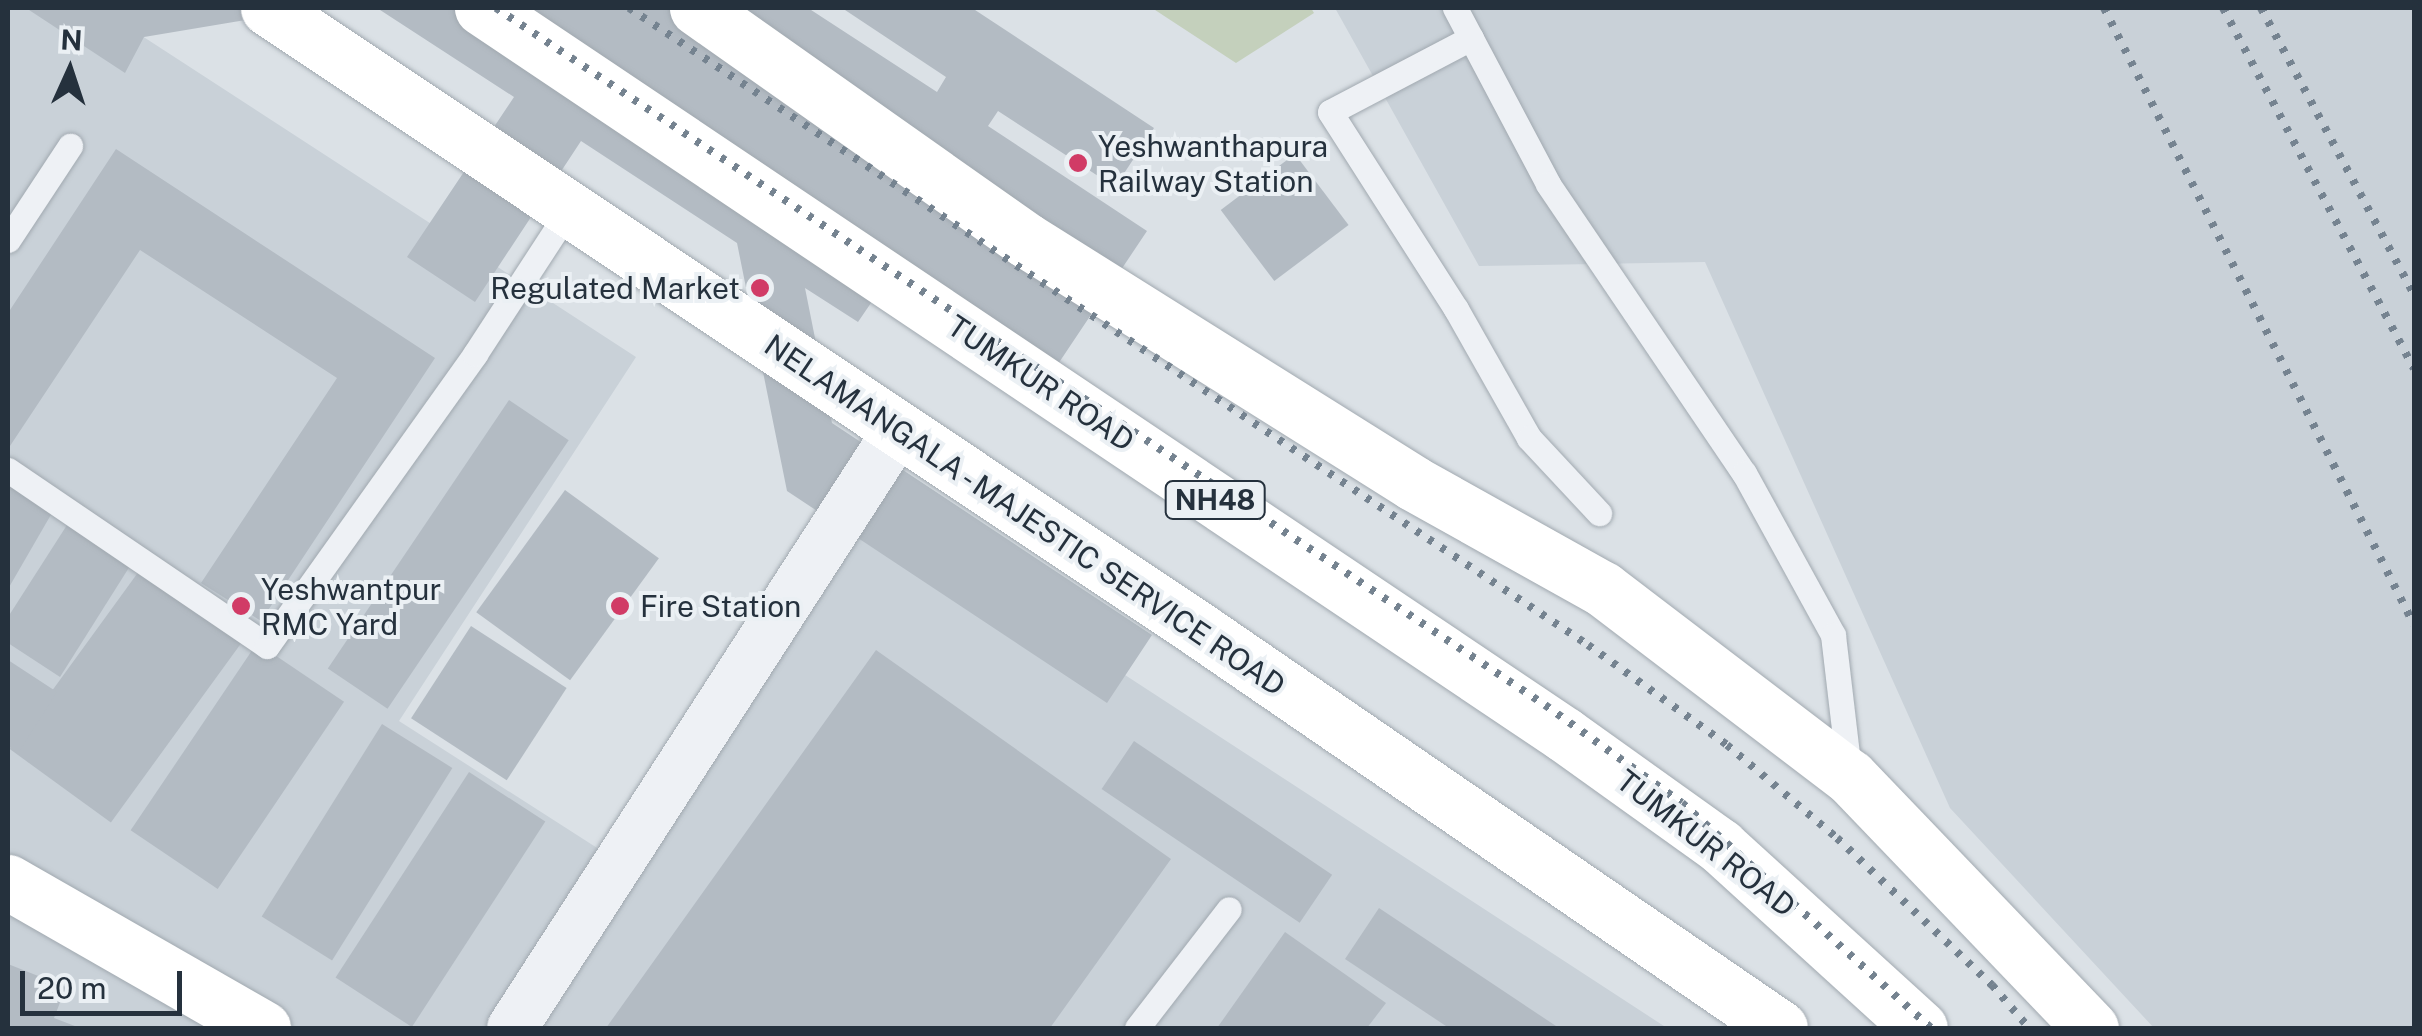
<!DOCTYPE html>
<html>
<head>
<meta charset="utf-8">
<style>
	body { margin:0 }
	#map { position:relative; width:2422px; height:1036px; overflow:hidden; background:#dbe1e6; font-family:"Public Sans",sans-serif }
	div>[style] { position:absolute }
	.built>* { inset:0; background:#c9d1d8 }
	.green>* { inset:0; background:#c4d0bc }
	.building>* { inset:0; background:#b3bbc3; transform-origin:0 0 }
	.roads { filter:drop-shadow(0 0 2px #a1a9b0) drop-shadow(0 0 2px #a1a9b0) }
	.lane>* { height:25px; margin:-12.5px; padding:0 12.5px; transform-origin:12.5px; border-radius:12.5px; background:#eef1f5 }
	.street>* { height:50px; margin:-25px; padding:0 25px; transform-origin:25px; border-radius:25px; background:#eef1f5 }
	.secondary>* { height:55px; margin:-27.5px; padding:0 27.5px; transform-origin:27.5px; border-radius:27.5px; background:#fff }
	.highway>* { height:55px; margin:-27.5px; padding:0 27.5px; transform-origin:27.5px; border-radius:27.5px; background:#fff }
	.rail>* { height:8px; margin-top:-4px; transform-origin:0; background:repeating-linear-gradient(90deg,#758390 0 5px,transparent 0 15px) }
	.dots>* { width:28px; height:28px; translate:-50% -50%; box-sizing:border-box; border:5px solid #ebf0f4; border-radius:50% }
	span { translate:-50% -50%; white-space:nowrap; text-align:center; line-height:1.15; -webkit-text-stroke:8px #ebf0f4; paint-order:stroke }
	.shield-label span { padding:2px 8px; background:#ebf0f4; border:2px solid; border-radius:8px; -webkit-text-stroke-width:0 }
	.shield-label { font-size:28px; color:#25313d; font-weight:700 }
	.poi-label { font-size:30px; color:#25313d }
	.left { translate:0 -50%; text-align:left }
	.right { translate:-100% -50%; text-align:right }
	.street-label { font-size:30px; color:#25313d }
	.frame { position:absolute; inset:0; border:10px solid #25313d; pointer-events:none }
	.north { position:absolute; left:20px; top:20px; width:100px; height:100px; -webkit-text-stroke:8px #ebf0f4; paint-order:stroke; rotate:3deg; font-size:28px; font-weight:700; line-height:40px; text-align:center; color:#25313d }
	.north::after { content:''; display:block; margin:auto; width:35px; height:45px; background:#25313d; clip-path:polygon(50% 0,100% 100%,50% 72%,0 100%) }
	.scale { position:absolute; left:20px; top:971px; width:162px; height:45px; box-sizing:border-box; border:5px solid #25313d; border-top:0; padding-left:12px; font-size:30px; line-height:35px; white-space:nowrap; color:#25313d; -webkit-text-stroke:8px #ebf0f4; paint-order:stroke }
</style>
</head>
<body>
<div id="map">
	<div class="built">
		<div style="clip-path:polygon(8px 8px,99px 8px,636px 357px,399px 721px,605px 853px,841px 490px,1667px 1028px,8px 1028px)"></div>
		<div style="clip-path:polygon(1335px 8px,2414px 8px,2414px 1028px,2154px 1028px,1950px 808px,1705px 262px,1479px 266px)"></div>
	</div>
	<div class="green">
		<div style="clip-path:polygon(1152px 8px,1311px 8px,1314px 13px,1236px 63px)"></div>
	</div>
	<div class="building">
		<div style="clip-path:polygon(26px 8px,304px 8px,305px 10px,144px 37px,125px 73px)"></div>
		<div style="clip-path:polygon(377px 8px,808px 8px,937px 92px,946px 77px,842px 8px,972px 8px,1154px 128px,1115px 187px,998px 111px,988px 126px,1147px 231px,1048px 379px,890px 275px,858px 322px,805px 288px,832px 423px,1152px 635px,1107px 703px,787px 491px,737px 243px,581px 141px,475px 302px,407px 257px,514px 97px)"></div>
		<div style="clip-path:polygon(116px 149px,435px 358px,261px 621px,201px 583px,337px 378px,140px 250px,8px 449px,8px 313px)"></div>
		<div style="left:1295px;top:154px;width:89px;height:93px;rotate:53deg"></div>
		<div style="left:509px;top:400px;width:72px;height:324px;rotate:34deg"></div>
		<div style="clip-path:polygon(8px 477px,56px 506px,8px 589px)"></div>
		<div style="left:565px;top:490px;width:116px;height:151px;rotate:36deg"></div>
		<div style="clip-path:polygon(67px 525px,130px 566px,60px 677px,8px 643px,8px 617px)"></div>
		<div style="left:142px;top:567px;width:125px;height:225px;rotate:36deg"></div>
		<div style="left:471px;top:626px;width:114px;height:110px;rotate:33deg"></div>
		<div style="left:257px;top:643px;width:105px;height:226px;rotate:34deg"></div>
		<div style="clip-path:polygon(876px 650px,1171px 859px,1050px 1028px,606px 1028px)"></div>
		<div style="clip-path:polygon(8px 660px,57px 692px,18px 753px,8px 746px)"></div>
		<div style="left:382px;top:724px;width:83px;height:227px;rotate:32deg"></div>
		<div style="left:1134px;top:741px;width:239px;height:58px;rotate:34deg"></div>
		<div style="left:469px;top:772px;width:91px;height:245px;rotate:33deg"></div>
		<div style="clip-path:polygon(1379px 908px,1559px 1028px,1449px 1028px,1345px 959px)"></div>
		<div style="clip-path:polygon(1285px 932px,1386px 1003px,1367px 1028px,1217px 1028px)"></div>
		<div style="clip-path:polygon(8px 964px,66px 987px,54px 1018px,80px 1028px,8px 1028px)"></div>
	</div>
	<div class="roads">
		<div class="lane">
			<div style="left:1455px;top:8px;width:199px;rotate:62.1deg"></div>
			<div style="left:1548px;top:184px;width:349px;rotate:55.9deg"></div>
			<div style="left:1744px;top:473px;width:185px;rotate:61.2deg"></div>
			<div style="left:1833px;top:635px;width:137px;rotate:83.3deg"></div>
			<div style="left:1471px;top:38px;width:159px;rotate:152.3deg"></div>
			<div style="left:1330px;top:112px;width:234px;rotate:57.4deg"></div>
			<div style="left:1456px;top:309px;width:148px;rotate:60.5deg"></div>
			<div style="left:1529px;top:438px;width:103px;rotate:47deg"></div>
			<div style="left:8px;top:240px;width:113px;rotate:-56.6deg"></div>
			<div style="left:8px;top:470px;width:313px;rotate:34.2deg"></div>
			<div style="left:267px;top:646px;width:359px;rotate:-54.5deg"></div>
			<div style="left:475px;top:354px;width:168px;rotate:-56.9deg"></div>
			<div style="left:1137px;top:1028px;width:150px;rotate:-52.3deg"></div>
		</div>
		<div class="street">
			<div style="left:512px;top:1028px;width:713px;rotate:-57.13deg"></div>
		</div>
		<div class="secondary">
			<div style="left:268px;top:8px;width:1122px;rotate:33.73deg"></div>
			<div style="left:1201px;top:631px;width:702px;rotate:34.44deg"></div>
			<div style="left:8px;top:882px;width:294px;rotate:29.8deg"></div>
		</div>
		<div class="highway">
			<div style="left:482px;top:8px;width:1304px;rotate:33.87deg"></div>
			<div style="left:1565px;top:735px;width:191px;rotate:35.6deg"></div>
			<div style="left:1720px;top:846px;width:270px;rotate:42.3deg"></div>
			<div style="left:697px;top:8px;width:403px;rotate:35.2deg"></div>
			<div style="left:1026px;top:240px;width:457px;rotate:32.1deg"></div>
			<div style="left:1413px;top:483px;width:218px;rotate:29.2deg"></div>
			<div style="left:1603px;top:589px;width:310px;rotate:37.3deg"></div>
			<div style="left:1850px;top:777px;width:348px;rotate:46.2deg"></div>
		</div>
	</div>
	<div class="rail">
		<div style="left:496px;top:8px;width:1259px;rotate:33.6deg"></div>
		<div style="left:1545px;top:705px;width:168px;rotate:35.6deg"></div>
		<div style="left:1682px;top:803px;width:336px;rotate:42.1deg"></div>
		<div style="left:629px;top:8px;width:1151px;rotate:33.59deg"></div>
		<div style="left:1588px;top:645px;width:171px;rotate:35.7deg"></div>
		<div style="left:1727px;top:745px;width:144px;rotate:40.2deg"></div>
		<div style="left:1837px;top:838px;width:214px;rotate:43.5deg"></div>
		<div style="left:1992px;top:985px;width:57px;rotate:49.3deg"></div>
		<div style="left:2104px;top:8px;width:690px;rotate:63.32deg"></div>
		<div style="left:2223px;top:8px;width:408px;rotate:62.1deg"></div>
		<div style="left:2261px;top:8px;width:324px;rotate:61.9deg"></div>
	</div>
	<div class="dots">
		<div style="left:1078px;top:163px;background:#d13b66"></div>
		<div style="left:760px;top:288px;background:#d13b66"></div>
		<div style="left:241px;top:606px;background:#d13b66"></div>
		<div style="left:620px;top:606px;background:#d13b66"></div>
	</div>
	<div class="shield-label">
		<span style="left:1215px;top:500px">NH48</span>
	</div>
	<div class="poi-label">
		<span class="left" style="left:1098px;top:163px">Yeshwanthapura<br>Railway Station</span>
		<span class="right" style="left:740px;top:288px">Regulated Market</span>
		<span class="left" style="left:261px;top:606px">Yeshwantpur<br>RMC Yard</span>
		<span class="left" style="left:640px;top:606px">Fire Station</span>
	</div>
	<div class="street-label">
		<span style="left:1041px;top:383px;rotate:34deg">TUMKUR ROAD</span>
		<span style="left:1025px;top:515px;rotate:34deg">NELAMANGALA - MAJESTIC SERVICE ROAD</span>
		<span style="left:1706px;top:843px;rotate:38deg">TUMKUR ROAD</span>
	</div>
	<div class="frame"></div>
	<div class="north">N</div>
	<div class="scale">20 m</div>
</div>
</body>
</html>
